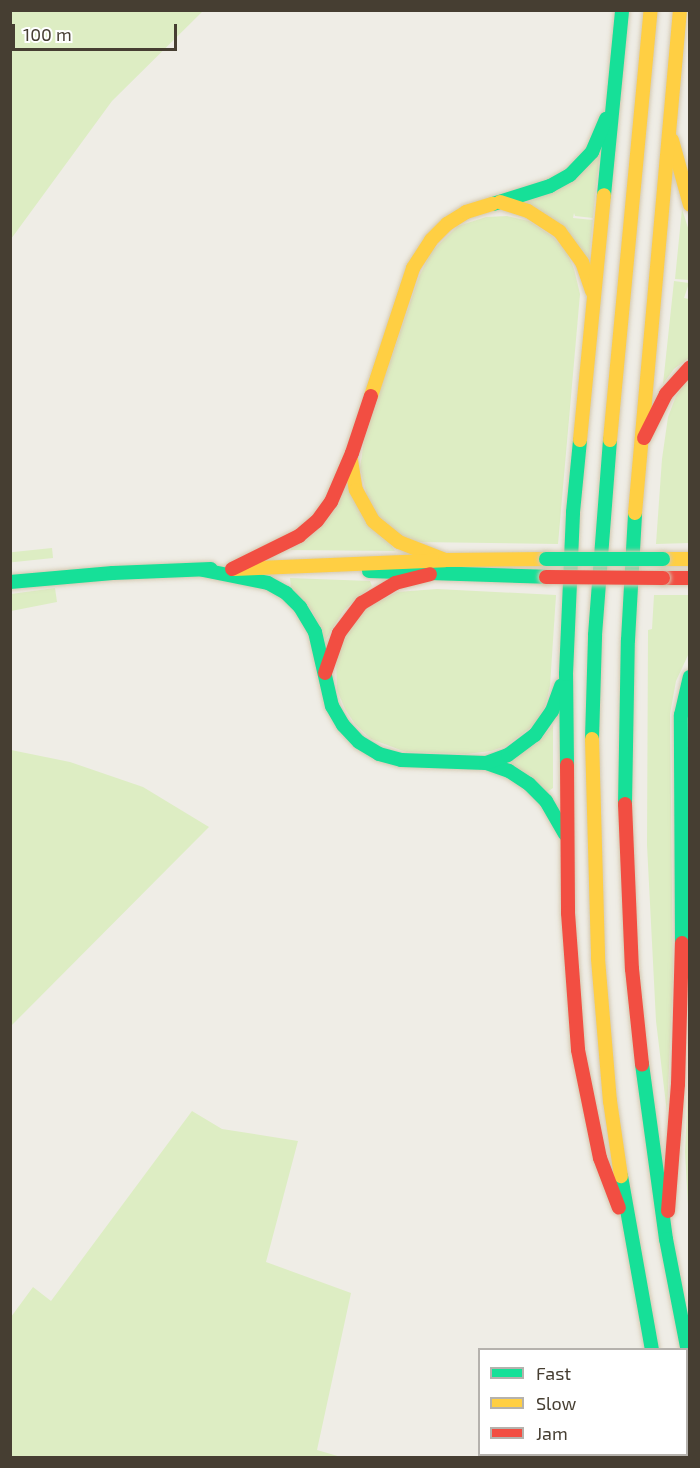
<!DOCTYPE html>
<html>
<head>
<meta charset="utf-8">
<style>
	body { margin:0 }
	#map { position:relative; width:700px; height:1468px; overflow:hidden; background:#efede6; font-family:"Exo 2",sans-serif }
	div>[style] { position:absolute }
	.green>* { inset:0; background:#ddedc3; transform-origin:0 0 }
	.roads { filter:drop-shadow(0 0 2px #d4c9b1) drop-shadow(0 0 2px #d4c9b1) }
	.fast>* { height:14px; margin:-7px; padding:0 7px; transform-origin:7px; border-radius:7px; background:#16e098 }
	.slow>* { height:14px; margin:-7px; padding:0 7px; transform-origin:7px; border-radius:7px; background:#ffcf43 }
	.jam>* { height:14px; margin:-7px; padding:0 7px; transform-origin:7px; border-radius:7px; background:#f24e42 }
	.bridges { filter:drop-shadow(0 0 2px #d4c9b1) drop-shadow(0 0 2px #d4c9b1) }
	.fast-bridge>* { height:14px; margin:-7px; padding:0 7px; transform-origin:7px; border-radius:7px; background:#16e098 }
	.jam-bridge>* { height:14px; margin:-7px; padding:0 7px; transform-origin:7px; border-radius:7px; background:#f24e42 }
	span { translate:-50% -50%; white-space:nowrap; text-align:center; line-height:1.15; -webkit-text-stroke:4.5px #fff; paint-order:stroke }
	.frame { position:absolute; inset:0; border:12px solid #463e32; pointer-events:none }
	.legend { position:absolute; left:478px; top:1348px; width:210px; height:108px; box-sizing:border-box; background:#fff; border:2px solid #b5b2ad; margin:0; padding:8px 10px; list-style:none; font-size:18px; color:#463e32 }
	.legend li { display:flex; align-items:center; gap:12px; height:30px }
	.legend b { width:30px; border:2px solid #b5b2ad }
	.scale { position:absolute; left:12px; top:24px; width:165px; height:27px; box-sizing:border-box; border:3px solid #463e32; border-top:0; padding-left:8px; font-size:18px; line-height:21px; white-space:nowrap; color:#463e32; -webkit-text-stroke:4px #fff; paint-order:stroke }
</style>
</head>
<body>
<div id="map">
	<div class="green">
		<div style="clip-path:polygon(11px 10px,203px 11px,112px 101px,11px 239px)"></div>
		<div style="clip-path:polygon(600px 150px,593px 218px,575px 216px,574px 213px,573px 218px,593px 220px,589px 258px,525px 205px,527px 199px)"></div>
		<div style="clip-path:polygon(682px 209px,689px 231px,689px 280px,675px 279px)"></div>
		<div style="clip-path:polygon(507px 216px,529px 221px,552px 236px,566px 250px,574px 269px,580px 294px,558px 544px,417px 542px,402px 536px,377px 515px,368px 500px,360px 468px,365px 434px,419px 277px,431px 252px,458px 226px,486px 217px)"></div>
		<div style="clip-path:polygon(674px 281px,689px 283px,684px 298px,689px 299px,689px 358px,674px 369px,663px 384px)"></div>
		<div style="clip-path:polygon(689px 377px,689px 543px,656px 544px,662px 459px,668px 417px,676px 396px)"></div>
		<div style="clip-path:polygon(347px 477px,395px 551px,291px 550px,291px 549px)"></div>
		<div style="left:52px;top:548px;width:10px;height:41px;rotate:84deg"></div>
		<div style="clip-path:polygon(290px 578px,370px 581px,372px 586px,344px 610px,325px 641px,312px 611px,291px 588px)"></div>
		<div style="clip-path:polygon(55px 588px,57px 602px,11px 611px,11px 594px)"></div>
		<div style="clip-path:polygon(437px 589px,556px 595px,550px 686px,545px 707px,534px 725px,506px 746px,491px 751px,466px 754px,406px 752px,371px 739px,355px 724px,345px 709px,337px 690px,336px 659px,340px 643px,366px 608px,397px 592px)"></div>
		<div style="clip-path:polygon(654px 595px,690px 595px,689px 653px,676px 681px,670px 714px,673px 977px,667px 1113px,656px 1021px,647px 845px,648px 630px,652px 629px)"></div>
		<div style="clip-path:polygon(553px 725px,553px 788px,547px 792px,511px 764px,511px 760px,539px 741px)"></div>
		<div style="clip-path:polygon(11px 750px,70px 762px,143px 787px,209px 827px,11px 1026px)"></div>
		<div style="clip-path:polygon(689px 1066px,690px 1223px,689px 1223px,685px 1152px)"></div>
		<div style="clip-path:polygon(192px 1111px,222px 1129px,298px 1141px,266px 1262px,351px 1293px,317px 1450px,341px 1457px,11px 1457px,11px 1317px,33px 1287px,51px 1301px)"></div>
	</div>
	<div class="roads">
		<div class="fast">
			<div style="left:604px;top:195px;width:186px;rotate:-84.4deg"></div>
			<div style="left:493px;top:204px;width:60px;rotate:-17.5deg"></div>
			<div style="left:550px;top:186px;width:23px;rotate:-29deg"></div>
			<div style="left:570px;top:175px;width:32px;rotate:-46deg"></div>
			<div style="left:592px;top:152px;width:36px;rotate:-67deg"></div>
			<div style="left:203px;top:570px;width:66px;rotate:11.3deg"></div>
			<div style="left:268px;top:583px;width:21px;rotate:29deg"></div>
			<div style="left:286px;top:593px;width:20px;rotate:45deg"></div>
			<div style="left:300px;top:607px;width:29px;rotate:59deg"></div>
			<div style="left:315px;top:632px;width:76px;rotate:77.1deg"></div>
			<div style="left:332px;top:706px;width:22px;rotate:60deg"></div>
			<div style="left:343px;top:725px;width:23px;rotate:47deg"></div>
			<div style="left:359px;top:742px;width:23px;rotate:31deg"></div>
			<div style="left:379px;top:754px;width:23px;rotate:15deg"></div>
			<div style="left:401px;top:760px;width:85px;rotate:2deg"></div>
			<div style="left:486px;top:763px;width:24px;rotate:19deg"></div>
			<div style="left:509px;top:771px;width:24px;rotate:33deg"></div>
			<div style="left:529px;top:784px;width:24px;rotate:45deg"></div>
			<div style="left:546px;top:801px;width:38px;rotate:60deg"></div>
			<div style="left:369px;top:571px;width:177px;rotate:1.9deg"></div>
			<div style="left:10px;top:582px;width:103px;rotate:-5deg"></div>
			<div style="left:113px;top:573px;width:98px;rotate:-2.3deg"></div>
			<div style="left:592px;top:739px;width:104px;rotate:-88.3deg"></div>
			<div style="left:595px;top:635px;width:196px;rotate:-85.6deg"></div>
			<div style="left:486px;top:763px;width:23px;rotate:-20deg"></div>
			<div style="left:508px;top:755px;width:34px;rotate:-37deg"></div>
			<div style="left:535px;top:735px;width:29px;rotate:-55deg"></div>
			<div style="left:552px;top:711px;width:27px;rotate:-70deg"></div>
			<div style="left:567px;top:765px;width:91px;rotate:-90.6deg"></div>
			<div style="left:566px;top:674px;width:162px;rotate:-87.5deg"></div>
			<div style="left:573px;top:512px;width:72px;rotate:-84.4deg"></div>
			<div style="left:625px;top:804px;width:164px;rotate:-89deg"></div>
			<div style="left:628px;top:640px;width:127px;rotate:-86.8deg"></div>
			<div style="left:682px;top:943px;width:228px;rotate:-90.3deg"></div>
			<div style="left:681px;top:715px;width:39px;rotate:-77deg"></div>
			<div style="left:642px;top:1064px;width:177px;rotate:82.2deg"></div>
			<div style="left:666px;top:1239px;width:125px;rotate:79deg"></div>
			<div style="left:621px;top:1176px;width:177px;rotate:79.9deg"></div>
		</div>
		<div class="slow">
			<div style="left:672px;top:140px;width:67px;rotate:74.5deg"></div>
			<div style="left:500px;top:202px;width:29px;rotate:18deg"></div>
			<div style="left:528px;top:211px;width:38px;rotate:33deg"></div>
			<div style="left:560px;top:232px;width:37px;rotate:54deg"></div>
			<div style="left:582px;top:262px;width:31px;rotate:71deg"></div>
			<div style="left:371px;top:396px;width:135px;rotate:-71.8deg"></div>
			<div style="left:413px;top:268px;width:33px;rotate:-57deg"></div>
			<div style="left:431px;top:240px;width:23px;rotate:-45deg"></div>
			<div style="left:447px;top:224px;width:22px;rotate:-32deg"></div>
			<div style="left:466px;top:212px;width:28px;rotate:-17deg"></div>
			<div style="left:580px;top:440px;width:246px;rotate:-84.4deg"></div>
			<div style="left:610px;top:440px;width:432px;rotate:-84.6deg"></div>
			<div style="left:351px;top:460px;width:30px;rotate:81deg"></div>
			<div style="left:356px;top:490px;width:35px;rotate:61deg"></div>
			<div style="left:373px;top:521px;width:33px;rotate:39deg"></div>
			<div style="left:399px;top:542px;width:49px;rotate:21.4deg"></div>
			<div style="left:635px;top:513px;width:505px;rotate:-84.89deg"></div>
			<div style="left:663px;top:559px;width:27px"></div>
			<div style="left:234px;top:569px;width:211px;rotate:-2.4deg"></div>
			<div style="left:445px;top:560px;width:101px;rotate:-0.6deg"></div>
			<div style="left:592px;top:739px;width:220px;rotate:88.4deg"></div>
			<div style="left:598px;top:959px;width:143px;rotate:85.2deg"></div>
			<div style="left:610px;top:1101px;width:76px;rotate:81.7deg"></div>
			<div style="left:676px;top:1454px;width:4px;rotate:76deg"></div>
		</div>
		<div class="jam">
			<div style="left:644px;top:438px;width:49px;rotate:-63.4deg"></div>
			<div style="left:666px;top:394px;width:36px;rotate:-48deg"></div>
			<div style="left:232px;top:569px;width:75px;rotate:-26.2deg"></div>
			<div style="left:299px;top:536px;width:23px;rotate:-40deg"></div>
			<div style="left:317px;top:521px;width:24px;rotate:-54deg"></div>
			<div style="left:331px;top:502px;width:53px;rotate:-66.8deg"></div>
			<div style="left:352px;top:453px;width:60px;rotate:-71.6deg"></div>
			<div style="left:663px;top:578px;width:27px"></div>
			<div style="left:325px;top:673px;width:42px;rotate:-70.7deg"></div>
			<div style="left:339px;top:633px;width:38px;rotate:-53deg"></div>
			<div style="left:362px;top:603px;width:39px;rotate:-31deg"></div>
			<div style="left:395px;top:583px;width:36px;rotate:-14deg"></div>
			<div style="left:567px;top:765px;width:148px;rotate:89.6deg"></div>
			<div style="left:568px;top:913px;width:137px;rotate:85.8deg"></div>
			<div style="left:578px;top:1050px;width:110px;rotate:78.5deg"></div>
			<div style="left:600px;top:1158px;width:53px;rotate:69.2deg"></div>
			<div style="left:625px;top:804px;width:165px;rotate:87.6deg"></div>
			<div style="left:632px;top:969px;width:96px;rotate:84deg"></div>
			<div style="left:668px;top:1211px;width:127px;rotate:-85.5deg"></div>
			<div style="left:678px;top:1084px;width:141px;rotate:-88.4deg"></div>
		</div>
	</div>
	<div class="bridges">
		<div class="fast-bridge">
			<div style="left:546px;top:559px;width:117px"></div>
		</div>
		<div class="jam-bridge">
			<div style="left:546px;top:577px;width:117px;rotate:0.5deg"></div>
		</div>
	</div>
	<div class="frame"></div>
	<ul class="legend">
	<li><b style="height:8px;background:#16e098"></b>Fast</li>
	<li><b style="height:8px;background:#ffcf43"></b>Slow</li>
	<li><b style="height:8px;background:#f24e42"></b>Jam</li>
	</ul>
	<div class="scale">100 m</div>
</div>
</body>
</html>
